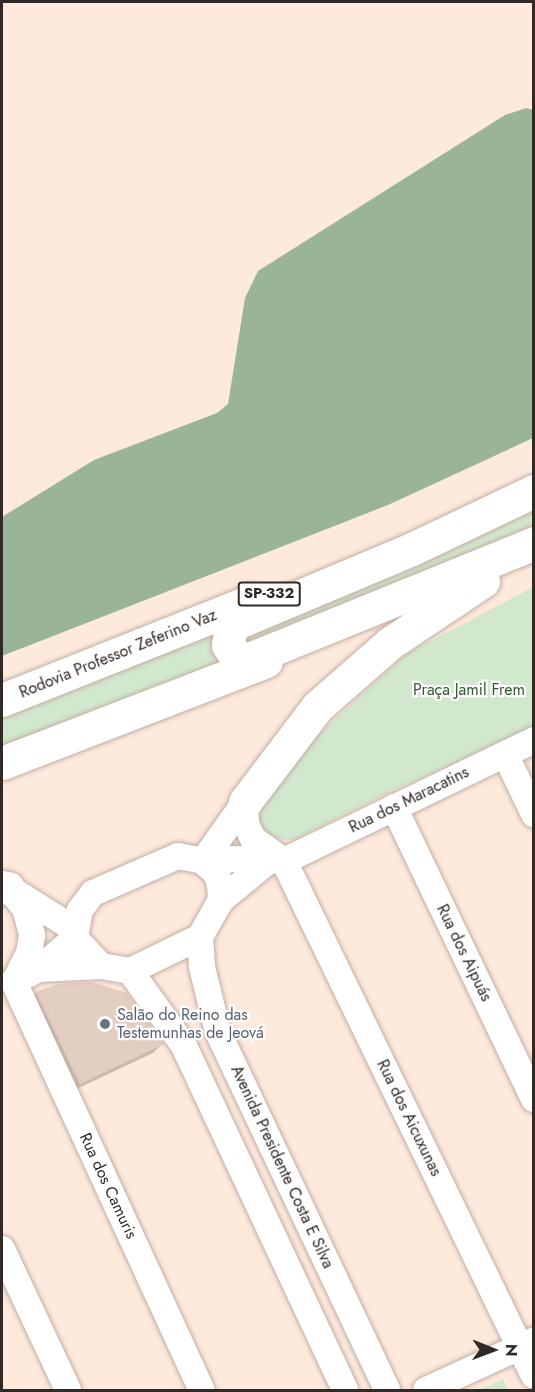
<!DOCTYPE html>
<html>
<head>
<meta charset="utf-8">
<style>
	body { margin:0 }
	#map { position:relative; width:535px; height:1392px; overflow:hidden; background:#fee9dd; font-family:Jost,sans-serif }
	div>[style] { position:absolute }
	.green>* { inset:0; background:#d1e8ce }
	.forest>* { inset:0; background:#9ab497 }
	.shadow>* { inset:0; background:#0003 }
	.building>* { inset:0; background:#e3cec2 }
	.roads { filter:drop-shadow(0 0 2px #c2aea2) drop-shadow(0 0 2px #c2aea2) }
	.minor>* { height:26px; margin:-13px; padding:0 13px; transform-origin:13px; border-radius:13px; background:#fff }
	.highway>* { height:33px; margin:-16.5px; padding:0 16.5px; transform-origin:16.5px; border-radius:16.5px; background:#fff }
	.dots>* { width:16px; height:16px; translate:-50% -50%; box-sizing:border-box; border:3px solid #fff; border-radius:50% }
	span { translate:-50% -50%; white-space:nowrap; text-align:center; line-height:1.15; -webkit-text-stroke:4.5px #fff; paint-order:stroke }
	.shield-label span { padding:2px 4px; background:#fff; border:2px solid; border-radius:4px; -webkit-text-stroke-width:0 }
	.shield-label { font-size:15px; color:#312925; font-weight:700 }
	.street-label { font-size:16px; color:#312925 }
	.park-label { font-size:16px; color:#335930 }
	.worship-label { font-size:16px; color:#5b616d }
	.left { translate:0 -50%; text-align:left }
	.frame { position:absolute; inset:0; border:3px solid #312925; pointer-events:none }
	.north { position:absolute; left:463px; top:1320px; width:60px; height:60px; -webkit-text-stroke:4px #fff; paint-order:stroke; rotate:91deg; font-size:16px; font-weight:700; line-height:24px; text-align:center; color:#312925 }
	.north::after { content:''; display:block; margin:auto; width:21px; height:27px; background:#312925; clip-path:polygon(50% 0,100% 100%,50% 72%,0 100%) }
</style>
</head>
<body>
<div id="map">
	<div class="green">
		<div style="clip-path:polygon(533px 497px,533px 532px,430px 580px,2px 746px,2px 717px)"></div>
		<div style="clip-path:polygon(533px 587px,533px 728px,392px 791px,293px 840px,271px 839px,258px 820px,261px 787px,406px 654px)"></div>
		<div style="clip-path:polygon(503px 1379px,508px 1390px,479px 1390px)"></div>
	</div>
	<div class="forest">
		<div style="clip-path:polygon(526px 108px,534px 110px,533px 438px,388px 505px,2px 656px,2px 517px,94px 460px,217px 413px,228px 404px,245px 298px,258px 271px,505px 115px)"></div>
	</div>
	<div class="shadow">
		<div style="clip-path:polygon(36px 993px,162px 1044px,153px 1053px,70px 1092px,27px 1002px)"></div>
	</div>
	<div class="building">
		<div style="clip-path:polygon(92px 982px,127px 993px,164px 1044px,80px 1084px,35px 992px,58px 984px)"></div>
	</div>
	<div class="roads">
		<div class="minor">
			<div style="left:505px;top:754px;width:67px;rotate:64.2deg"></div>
			<div style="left:245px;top:802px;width:22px;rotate:87deg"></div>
			<div style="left:246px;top:824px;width:17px;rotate:65deg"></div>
			<div style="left:253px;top:839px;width:38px;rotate:35deg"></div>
			<div style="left:284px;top:861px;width:572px;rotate:64.11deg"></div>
			<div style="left:394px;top:807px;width:324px;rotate:64.4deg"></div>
			<div style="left:178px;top:856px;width:25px;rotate:11deg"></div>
			<div style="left:203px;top:861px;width:19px;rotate:43deg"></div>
			<div style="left:217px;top:874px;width:11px;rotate:75deg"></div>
			<div style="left:220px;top:885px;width:15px;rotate:86deg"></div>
			<div style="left:221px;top:900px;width:43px;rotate:119.6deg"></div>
			<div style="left:200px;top:937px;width:78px;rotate:154.1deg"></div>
			<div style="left:130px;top:971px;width:29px;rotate:-170deg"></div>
			<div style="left:101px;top:966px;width:38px;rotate:-133deg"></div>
			<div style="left:75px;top:938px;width:28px;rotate:-80deg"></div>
			<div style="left:80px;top:910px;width:21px;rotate:-53deg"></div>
			<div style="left:93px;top:893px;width:93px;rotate:-23.5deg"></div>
			<div style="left:203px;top:861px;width:72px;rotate:-54.6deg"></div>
			<div style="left:208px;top:866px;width:24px;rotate:-17deg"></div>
			<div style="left:231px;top:859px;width:53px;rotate:2.2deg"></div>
			<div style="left:284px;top:861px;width:278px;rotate:-25.8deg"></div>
			<div style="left:8px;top:888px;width:26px;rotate:50deg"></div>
			<div style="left:25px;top:908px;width:28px;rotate:75deg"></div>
			<div style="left:32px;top:935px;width:18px;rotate:99deg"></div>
			<div style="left:29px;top:953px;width:33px;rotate:117deg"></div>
			<div style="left:14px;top:982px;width:449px;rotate:65.3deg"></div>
			<div style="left:14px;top:891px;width:71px;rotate:32.3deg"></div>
			<div style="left:221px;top:900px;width:58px;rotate:-39.4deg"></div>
			<div style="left:200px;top:937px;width:30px;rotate:86deg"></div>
			<div style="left:202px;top:967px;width:67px;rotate:76.2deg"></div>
			<div style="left:218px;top:1032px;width:396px;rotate:64.7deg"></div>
			<div style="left:39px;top:969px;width:62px;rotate:-2.8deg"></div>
			<div style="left:130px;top:971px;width:92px;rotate:54.2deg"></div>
			<div style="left:184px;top:1046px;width:380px;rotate:64.9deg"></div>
			<div style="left:13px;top:982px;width:29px;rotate:-27deg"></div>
			<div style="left:39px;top:969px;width:48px;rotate:-40.7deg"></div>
			<div style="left:2px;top:1249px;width:156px;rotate:64.9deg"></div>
			<div style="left:426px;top:1390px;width:118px;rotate:-24.6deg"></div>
		</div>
		<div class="highway">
			<div style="left:534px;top:491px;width:135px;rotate:154.6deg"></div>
			<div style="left:412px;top:549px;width:191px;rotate:157.2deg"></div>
			<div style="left:236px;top:623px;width:10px;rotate:127deg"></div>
			<div style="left:230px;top:631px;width:14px;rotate:98deg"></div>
			<div style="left:228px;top:645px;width:14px;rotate:56deg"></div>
			<div style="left:236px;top:657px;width:13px;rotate:9deg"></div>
			<div style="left:249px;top:659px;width:308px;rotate:-22.1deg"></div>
			<div style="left:2px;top:700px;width:270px;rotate:-21.7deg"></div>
			<div style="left:2px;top:763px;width:283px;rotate:-21.1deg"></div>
			<div style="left:245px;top:802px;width:119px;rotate:-52.8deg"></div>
			<div style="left:317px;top:707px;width:97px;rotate:-41.2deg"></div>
			<div style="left:390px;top:643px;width:112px;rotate:-33.7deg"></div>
			<div style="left:2px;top:887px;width:6px;rotate:9deg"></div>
		</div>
	</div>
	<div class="dots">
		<div style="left:105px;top:1024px;background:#6b7280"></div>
	</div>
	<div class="shield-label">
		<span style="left:269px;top:594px">SP-332</span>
	</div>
	<div class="street-label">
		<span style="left:118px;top:654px;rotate:-22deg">Rodovia Professor Zeferino Vaz</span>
		<span style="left:409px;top:800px;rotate:-26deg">Rua dos Maracatins</span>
		<span style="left:464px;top:953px;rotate:64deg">Rua dos Aipuás</span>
		<span style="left:409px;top:1118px;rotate:64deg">Rua dos Aicuxunas</span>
		<span style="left:282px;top:1167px;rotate:65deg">Avenida Presidente Costa E Silva</span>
		<span style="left:108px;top:1186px;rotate:65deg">Rua dos Camuris</span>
	</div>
	<div class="park-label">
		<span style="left:469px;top:690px">Praça Jamil Frem</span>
	</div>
	<div class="worship-label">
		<span class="left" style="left:117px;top:1024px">Salão do Reino das<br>Testemunhas de Jeová</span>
	</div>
	<div class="frame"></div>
	<div class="north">N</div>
</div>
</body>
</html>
